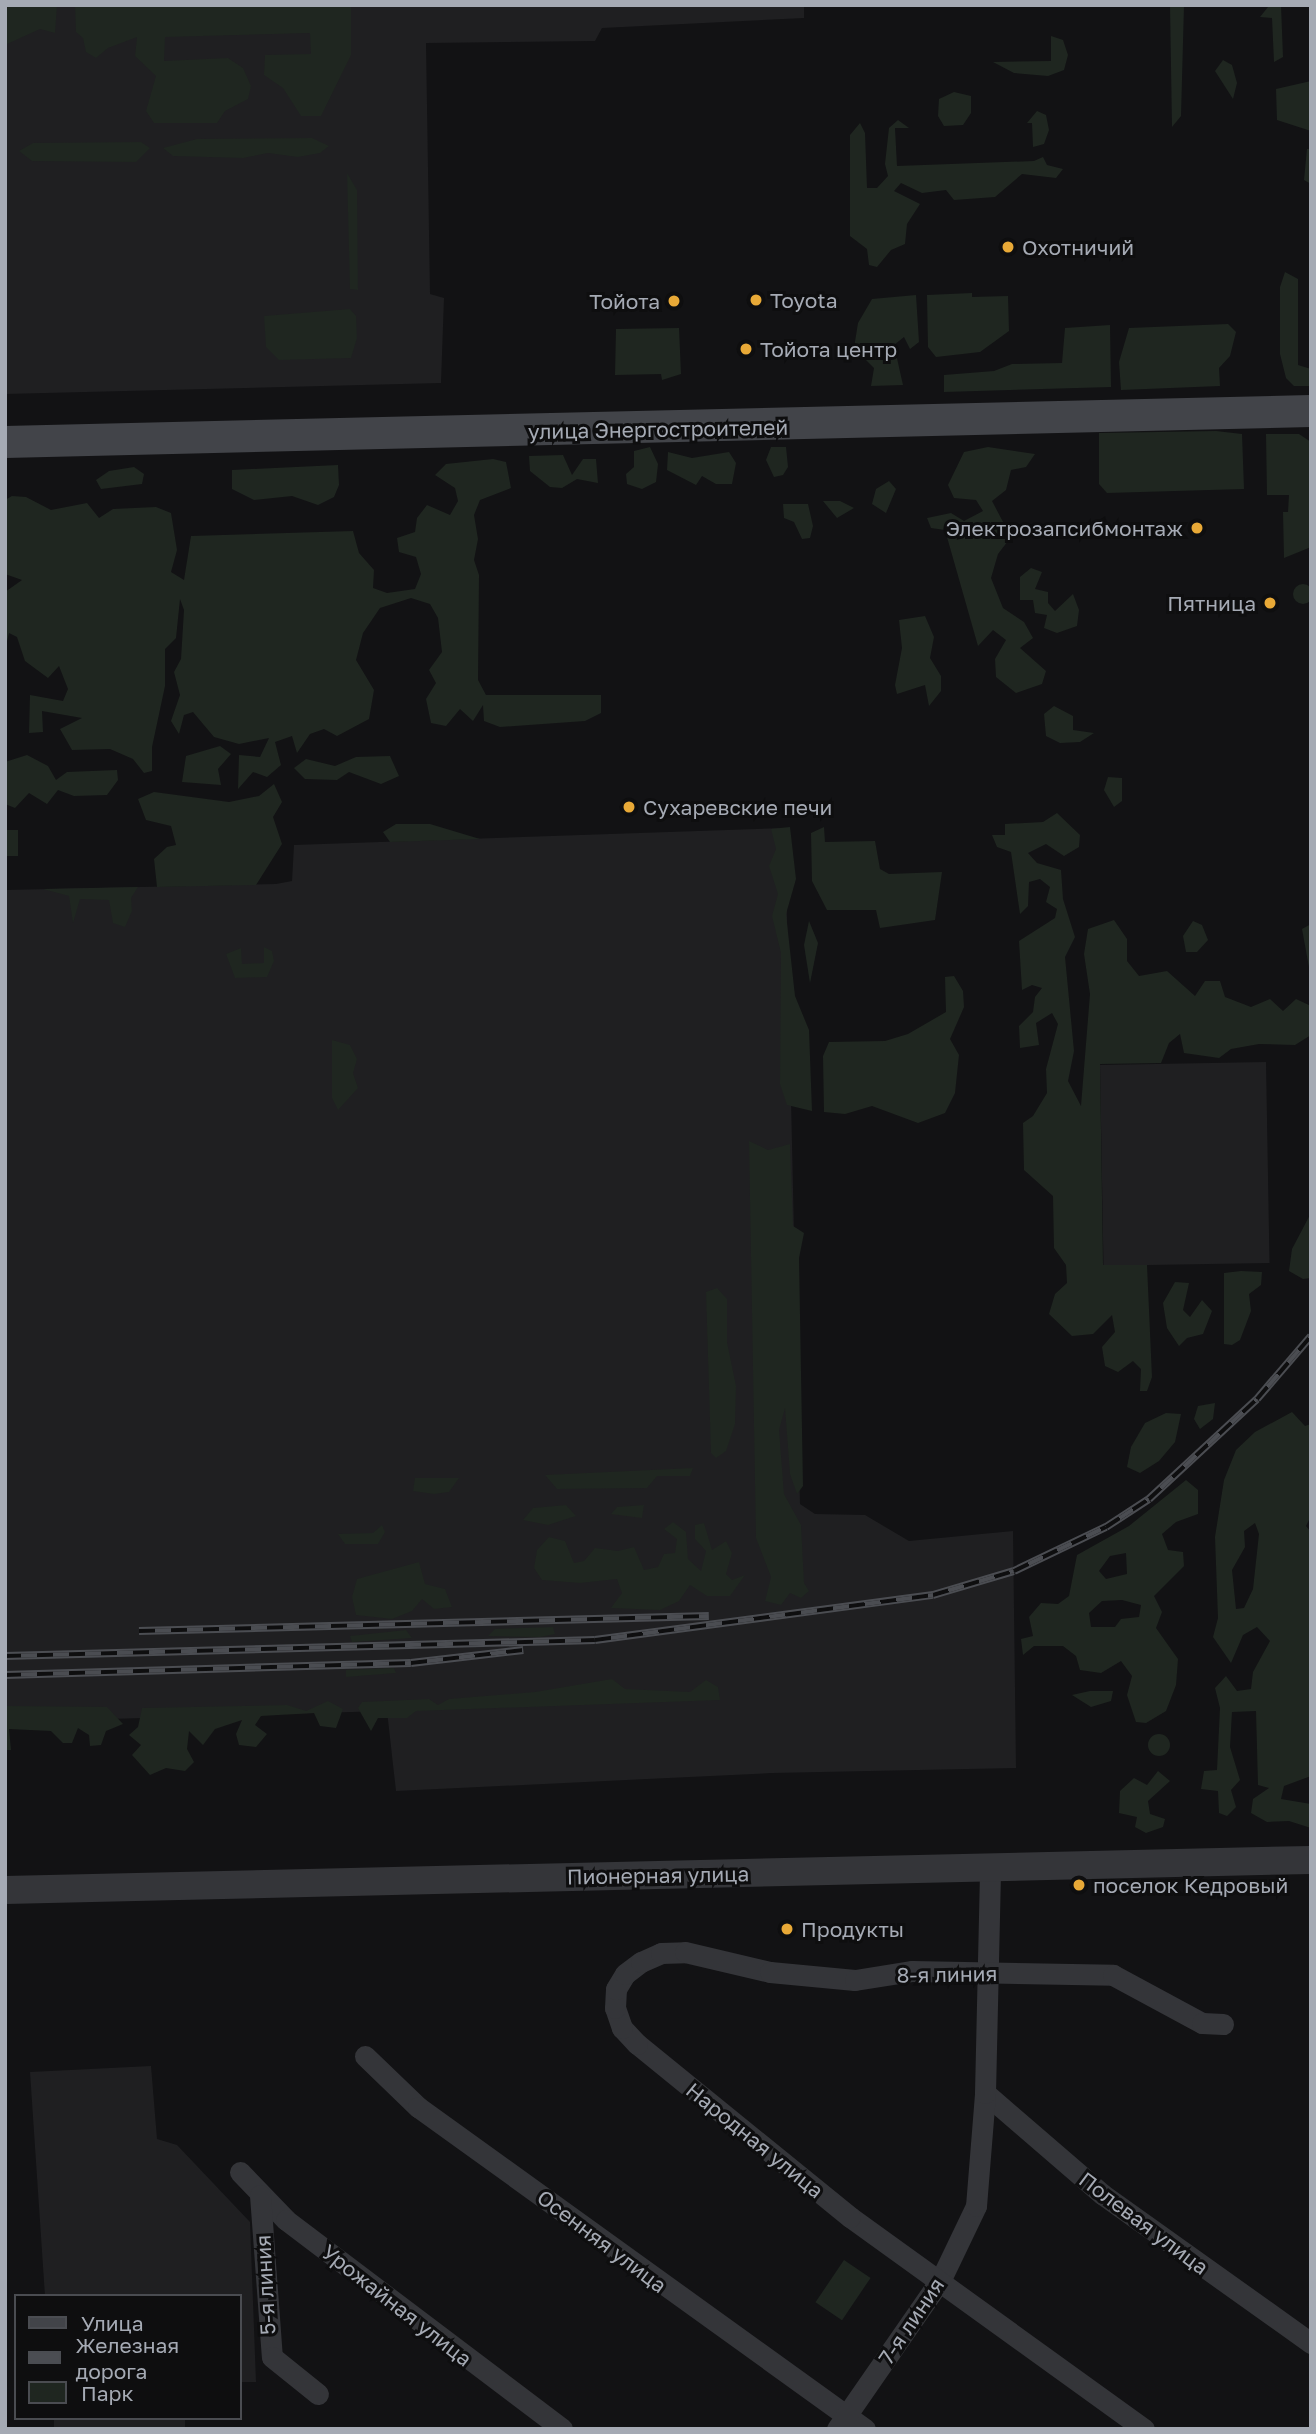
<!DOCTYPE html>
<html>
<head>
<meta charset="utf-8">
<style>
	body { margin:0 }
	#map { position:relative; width:1316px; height:2434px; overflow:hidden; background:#121214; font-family:"Golos Text",sans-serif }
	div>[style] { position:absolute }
	.built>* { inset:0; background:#1f1f21; transform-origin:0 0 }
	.green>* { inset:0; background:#1f2620; transform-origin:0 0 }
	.round { border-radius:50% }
	.minor>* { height:21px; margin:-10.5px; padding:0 10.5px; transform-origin:10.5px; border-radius:10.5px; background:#343539 }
	.tertiary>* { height:28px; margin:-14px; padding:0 14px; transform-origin:14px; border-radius:14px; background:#343539 }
	.secondary>* { height:32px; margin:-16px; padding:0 16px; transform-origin:16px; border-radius:16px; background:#424449 }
	.rail>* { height:8px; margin-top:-4px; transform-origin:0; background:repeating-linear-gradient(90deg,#0e0e0f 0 16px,#4b4d52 0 32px); box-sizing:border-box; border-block:2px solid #4b4d52 }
	.dots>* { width:19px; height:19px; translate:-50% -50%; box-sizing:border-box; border:4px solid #0e0e0f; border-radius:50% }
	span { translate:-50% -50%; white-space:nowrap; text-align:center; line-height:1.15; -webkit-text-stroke:6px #0e0e0f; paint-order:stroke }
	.poi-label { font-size:21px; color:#a5aab4 }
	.left { translate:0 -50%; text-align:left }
	.right { translate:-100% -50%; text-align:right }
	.street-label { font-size:21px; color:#a5aab4 }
	.frame { position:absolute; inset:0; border:7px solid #a5aab4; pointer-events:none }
	.legend { position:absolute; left:14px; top:2294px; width:228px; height:126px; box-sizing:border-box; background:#0e0e0f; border:2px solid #4a4c51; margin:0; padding:9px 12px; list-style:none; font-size:21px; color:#a5aab4 }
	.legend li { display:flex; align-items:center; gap:14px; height:35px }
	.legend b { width:35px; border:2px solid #4a4c51 }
</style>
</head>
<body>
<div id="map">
	<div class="built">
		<div style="clip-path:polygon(5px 5px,804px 5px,804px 18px,602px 28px,595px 41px,426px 43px,430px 294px,444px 298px,441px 383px,5px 394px)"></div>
		<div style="clip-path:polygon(785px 828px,800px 1504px,815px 1514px,865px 1515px,909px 1541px,1013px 1531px,1016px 1768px,772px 1773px,396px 1791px,387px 1711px,5px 1722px,5px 890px,276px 884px,292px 881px,294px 845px)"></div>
		<div style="left:1266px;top:1062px;width:201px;height:166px;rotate:89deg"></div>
		<div style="clip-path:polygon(151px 2066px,157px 2139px,177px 2145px,250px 2222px,256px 2382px,240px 2382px,240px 2296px,45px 2296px,30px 2072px)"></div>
		<div style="left:54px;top:2418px;width:131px;height:11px"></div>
	</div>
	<div class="green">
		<div style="clip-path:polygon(5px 5px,57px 5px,55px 33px,40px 29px,5px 45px)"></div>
		<div style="clip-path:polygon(75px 5px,351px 5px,351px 55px,321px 116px,301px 116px,283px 88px,264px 75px,265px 55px,311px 54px,310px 33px,165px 37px,164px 61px,228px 58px,243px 68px,251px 86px,248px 99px,225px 111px,217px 123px,154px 123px,146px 111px,156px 76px,135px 56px,137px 37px,108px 48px,96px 58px,86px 52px,83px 38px,76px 32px)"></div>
		<div style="clip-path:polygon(1170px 5px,1184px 5px,1181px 116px,1172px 127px)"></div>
		<div style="clip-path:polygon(1281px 5px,1283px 57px,1274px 62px,1272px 18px,1260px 17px,1268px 7px)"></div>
		<div style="clip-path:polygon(1051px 36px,1063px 40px,1068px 55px,1064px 70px,1048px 76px,1014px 73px,993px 62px,1051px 61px)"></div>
		<div style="clip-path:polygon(1223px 60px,1232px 65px,1237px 83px,1233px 99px,1215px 71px)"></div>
		<div style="clip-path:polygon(1311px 81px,1311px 131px,1277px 120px,1276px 89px)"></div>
		<div style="clip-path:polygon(954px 92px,971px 96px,971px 113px,963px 125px,944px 126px,938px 116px,939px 99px)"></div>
		<div style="clip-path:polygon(1037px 111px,1046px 115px,1049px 130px,1044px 144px,1033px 147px,1032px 123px,1027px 123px)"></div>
		<div style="clip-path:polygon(898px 120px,909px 128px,895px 128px,897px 166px,1034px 161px,1043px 157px,1047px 165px,1063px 169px,1056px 178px,1022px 174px,995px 197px,954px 200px,946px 190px,922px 193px,901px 183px,894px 191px,920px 204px,907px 224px,905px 244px,891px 250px,877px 267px,869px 265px,867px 249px,850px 236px,850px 135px,860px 123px,865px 133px,867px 188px,877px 188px,888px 176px,885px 164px,889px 128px)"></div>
		<div style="clip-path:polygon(312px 138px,329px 146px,320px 153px,298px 157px,268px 153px,243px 158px,173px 156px,163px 148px,197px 139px)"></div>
		<div style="clip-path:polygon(141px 142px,150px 148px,136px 162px,32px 161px,19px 151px,33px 143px)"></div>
		<div style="clip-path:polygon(1307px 149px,1311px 149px,1311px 184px,1304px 180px)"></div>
		<div style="clip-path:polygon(347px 173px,357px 190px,358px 290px,350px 289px)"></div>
		<div style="clip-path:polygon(1285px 272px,1298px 279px,1298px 365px,1311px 369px,1311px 386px,1294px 386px,1286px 378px,1280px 354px,1280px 287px)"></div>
		<div style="clip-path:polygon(972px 293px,972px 297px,1008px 296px,1009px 331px,980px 352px,936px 357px,928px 347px,927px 295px)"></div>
		<div style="clip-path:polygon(916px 295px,919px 342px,910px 349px,904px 337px,894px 345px,903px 385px,871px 386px,874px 368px,854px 348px,858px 323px,872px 299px)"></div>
		<div style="clip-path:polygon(350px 309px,356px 316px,357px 338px,351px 358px,279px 360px,266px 347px,264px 316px)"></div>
		<div style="clip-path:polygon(1228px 324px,1236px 332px,1230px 356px,1219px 368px,1220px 386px,1121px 390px,1119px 362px,1129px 328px)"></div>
		<div style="clip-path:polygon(1110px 325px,1111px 387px,944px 392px,944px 375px,994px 371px,1012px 364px,1062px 363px,1065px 328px)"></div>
		<div style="clip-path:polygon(679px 328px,681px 374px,662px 380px,661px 374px,615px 375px,616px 329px)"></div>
		<div style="clip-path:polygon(1216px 431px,1242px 434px,1244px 489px,1107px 493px,1099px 484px,1099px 433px)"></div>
		<div style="clip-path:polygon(1266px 434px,1299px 434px,1311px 442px,1311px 547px,1284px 558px,1283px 512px,1288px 512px,1289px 495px,1267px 495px)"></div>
		<div style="clip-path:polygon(650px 447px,658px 464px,656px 482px,642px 489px,627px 484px,626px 474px,634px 467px,634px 451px)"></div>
		<div style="clip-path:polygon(771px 447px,786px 447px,788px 467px,783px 475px,774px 477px,766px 460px)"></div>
		<div style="clip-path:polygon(988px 447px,1035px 454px,1026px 467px,1011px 470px,1006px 490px,992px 501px,1011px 537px,998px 554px,991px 578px,1003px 608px,1024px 622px,1033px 638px,1020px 648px,1046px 671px,1042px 684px,1016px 693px,996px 677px,995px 659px,1006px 640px,993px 630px,978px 646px,945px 530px,931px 528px,927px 518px,951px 513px,964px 521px,983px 511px,976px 500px,954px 498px,948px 485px,964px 452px)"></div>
		<div style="clip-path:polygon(668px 452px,692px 458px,729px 452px,736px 463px,732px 484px,716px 484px,702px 476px,696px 485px,667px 470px)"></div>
		<div style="clip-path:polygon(563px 455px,572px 475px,583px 459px,596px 459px,598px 483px,577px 479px,562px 488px,550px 487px,530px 471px,529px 456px)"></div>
		<div style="clip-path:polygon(493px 459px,506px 462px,511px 488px,480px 500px,474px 515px,478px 539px,474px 560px,479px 575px,478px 680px,486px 695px,601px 695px,601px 713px,585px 721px,500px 727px,484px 721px,483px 705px,473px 721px,460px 709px,446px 726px,431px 723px,426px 699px,436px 683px,429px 670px,442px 652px,438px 618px,430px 604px,411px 598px,380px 608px,363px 633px,356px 660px,374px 690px,369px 719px,337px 736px,324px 729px,310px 734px,297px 753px,292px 736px,275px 742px,281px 765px,267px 777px,253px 772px,238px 789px,239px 755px,260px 757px,269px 738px,239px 744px,214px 737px,193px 712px,184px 715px,179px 734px,171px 721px,180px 695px,174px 672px,181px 659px,184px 610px,180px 599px,176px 638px,165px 649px,165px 686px,152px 747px,152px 771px,144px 773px,133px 759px,110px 749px,72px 750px,60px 729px,82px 718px,42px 711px,43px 732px,29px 733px,30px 695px,63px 701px,68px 689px,59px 666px,48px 678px,25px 661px,17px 637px,9px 633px,5px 650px,5px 592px,22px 580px,5px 574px,5px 500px,12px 496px,26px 497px,51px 510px,87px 503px,99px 518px,113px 509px,156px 507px,171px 513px,177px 550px,171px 572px,184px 580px,191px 536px,353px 531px,359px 553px,374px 570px,373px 588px,387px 593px,415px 589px,421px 574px,416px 557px,399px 552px,397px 538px,415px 532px,417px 518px,427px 505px,450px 515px,458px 501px,455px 488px,435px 475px,446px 464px)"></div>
		<div style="clip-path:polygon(338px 465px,339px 485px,334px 497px,318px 505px,292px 496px,254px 500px,232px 489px,232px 470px)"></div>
		<div style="clip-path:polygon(134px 467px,144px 474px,142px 484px,101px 489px,96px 480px,109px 471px)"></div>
		<div style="clip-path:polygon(889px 481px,896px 489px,886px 513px,872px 504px,876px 489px)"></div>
		<div style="clip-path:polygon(823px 501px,840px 501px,854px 508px,837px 518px)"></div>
		<div style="clip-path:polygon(783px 504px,808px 504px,813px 526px,810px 538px,802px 539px,794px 522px,784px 518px)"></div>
		<div style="clip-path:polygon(1031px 568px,1042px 572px,1035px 589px,1048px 592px,1048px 603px,1055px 611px,1073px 594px,1079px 610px,1077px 626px,1057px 633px,1044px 628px,1047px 615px,1035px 613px,1033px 600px,1020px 600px,1020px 577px)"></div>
		<div class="round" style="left:1293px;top:584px;width:20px;height:20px"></div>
		<div style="clip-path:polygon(925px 616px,934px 637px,930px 658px,941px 676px,941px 691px,929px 706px,925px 685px,897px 694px,895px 685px,902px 648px,899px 620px)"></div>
		<div style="clip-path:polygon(1054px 706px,1073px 716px,1073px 730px,1094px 733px,1080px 742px,1060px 743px,1046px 736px,1044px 714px)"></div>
		<div style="clip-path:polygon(220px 746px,231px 754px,218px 769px,221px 785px,182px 782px,186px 756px)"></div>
		<div style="clip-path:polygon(27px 755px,48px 766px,56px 780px,67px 772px,117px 770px,118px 780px,107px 795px,74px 796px,58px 790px,47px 804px,29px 793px,15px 808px,5px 804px,5px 762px)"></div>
		<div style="clip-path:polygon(390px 756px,399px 776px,381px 784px,349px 772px,337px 780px,305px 779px,294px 768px,306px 759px,335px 766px,356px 757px)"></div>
		<div style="clip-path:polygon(1108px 777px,1122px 778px,1122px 801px,1114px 807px,1104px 790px)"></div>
		<div style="clip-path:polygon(274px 784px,282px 802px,273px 817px,282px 844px,256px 885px,157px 887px,154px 859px,167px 847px,176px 845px,171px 826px,146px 820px,138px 799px,154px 792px,229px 802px,259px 796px)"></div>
		<div style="clip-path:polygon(1057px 813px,1080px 835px,1079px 847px,1064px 856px,1046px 844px,1028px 853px,1037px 863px,1061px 870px,1063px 899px,1075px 937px,1065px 957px,1074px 1051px,1068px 1081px,1081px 1106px,1090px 994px,1084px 954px,1088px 929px,1114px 920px,1127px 939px,1127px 961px,1139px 976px,1167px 971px,1195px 996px,1205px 981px,1220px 981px,1225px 997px,1251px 1007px,1270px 999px,1283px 1011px,1296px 999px,1311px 1006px,1311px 1035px,1295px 1045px,1259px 1044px,1231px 1049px,1219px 1058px,1184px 1053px,1180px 1034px,1169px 1043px,1161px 1063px,1100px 1064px,1103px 1265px,1147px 1265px,1152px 1377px,1147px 1391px,1140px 1391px,1141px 1369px,1133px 1361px,1118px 1372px,1105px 1366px,1102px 1347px,1115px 1332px,1112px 1315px,1093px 1334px,1072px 1336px,1049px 1314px,1055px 1294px,1067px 1283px,1066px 1265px,1054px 1248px,1053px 1196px,1024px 1170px,1023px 1123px,1033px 1116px,1047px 1093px,1046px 1069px,1058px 1024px,1052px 1013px,1036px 1023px,1039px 1045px,1020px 1048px,1019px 1026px,1033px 1012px,1035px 997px,1042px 988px,1032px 985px,1022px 990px,1019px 941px,1055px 918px,1057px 909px,1046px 902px,1050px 887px,1040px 879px,1029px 882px,1028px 906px,1020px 914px,1011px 852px,997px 847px,992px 835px,1005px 835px,1005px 824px,1043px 822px)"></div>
		<div style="clip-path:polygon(396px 824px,430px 824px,480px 839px,390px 842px,383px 832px)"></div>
		<div style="clip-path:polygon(790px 827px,796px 879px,786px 914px,795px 996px,809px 1030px,812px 1111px,787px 1105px,780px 1084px,781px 953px,772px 916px,778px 894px,769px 866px,776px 849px,771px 829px)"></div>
		<div style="clip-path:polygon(824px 827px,825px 842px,875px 841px,880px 869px,889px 874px,942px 872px,935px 920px,880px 928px,876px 910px,827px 910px,812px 881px,811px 833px)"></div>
		<div style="left:5px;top:830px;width:13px;height:26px"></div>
		<div style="clip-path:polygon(138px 887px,131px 898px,132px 911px,125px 927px,113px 923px,109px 900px,80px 899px,73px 923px,69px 896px,43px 889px)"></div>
		<div style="clip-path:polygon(809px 921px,818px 943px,810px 983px,804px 945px)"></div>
		<div style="clip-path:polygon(1193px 921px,1202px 925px,1208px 940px,1197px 952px,1186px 952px,1183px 936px)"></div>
		<div style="clip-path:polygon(1311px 924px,1311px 978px,1302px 929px)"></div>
		<div style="clip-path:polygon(264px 947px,272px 951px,274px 961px,267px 977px,235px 978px,226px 954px,241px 948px,242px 964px,264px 963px)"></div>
		<div style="clip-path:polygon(954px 976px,963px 991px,964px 1007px,950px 1039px,959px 1055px,955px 1093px,945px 1113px,918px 1123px,872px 1106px,845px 1114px,824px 1112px,823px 1056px,829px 1042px,885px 1041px,908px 1034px,946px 1012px,945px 977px)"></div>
		<div style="clip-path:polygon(332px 1040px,350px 1045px,357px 1059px,353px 1073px,358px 1088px,338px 1110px,332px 1098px)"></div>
		<div style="clip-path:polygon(749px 1141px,768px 1150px,790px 1144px,793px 1226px,804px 1233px,799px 1258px,803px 1486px,797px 1494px,790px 1474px,785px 1408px,779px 1430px,784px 1494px,801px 1525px,804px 1583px,809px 1591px,801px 1598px,790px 1593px,781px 1605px,765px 1601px,771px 1577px,756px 1538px)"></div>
		<div style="clip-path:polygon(1311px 1213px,1311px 1278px,1303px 1279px,1289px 1271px,1292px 1249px)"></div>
		<div style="clip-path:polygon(1241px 1271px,1262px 1272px,1261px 1285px,1249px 1294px,1251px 1311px,1240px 1340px,1232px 1345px,1224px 1344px,1224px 1273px)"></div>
		<div style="clip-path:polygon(1175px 1282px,1189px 1283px,1183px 1310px,1190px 1317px,1202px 1300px,1212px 1311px,1203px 1334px,1187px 1338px,1179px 1346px,1167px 1328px,1163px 1303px)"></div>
		<div style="clip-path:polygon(717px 1288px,727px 1299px,727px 1342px,736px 1386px,735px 1424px,726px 1451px,716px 1458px,711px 1453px,706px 1292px)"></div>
		<div style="clip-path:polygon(1215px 1403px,1213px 1419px,1200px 1429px,1194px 1419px,1198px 1406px)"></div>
		<div style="clip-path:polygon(evenodd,1292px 1412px,1305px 1426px,1311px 1424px,1311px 1516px,1306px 1526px,1311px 1532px,1311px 1776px,1284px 1786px,1281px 1799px,1311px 1804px,1311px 1828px,1289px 1821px,1267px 1822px,1251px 1813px,1253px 1799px,1269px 1788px,1258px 1785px,1256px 1711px,1232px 1712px,1230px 1747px,1240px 1780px,1231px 1790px,1236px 1807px,1227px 1816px,1219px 1813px,1218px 1791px,1201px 1789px,1204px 1771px,1217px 1770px,1220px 1708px,1215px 1688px,1226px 1676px,1237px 1691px,1251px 1689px,1253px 1672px,1270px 1641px,1257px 1627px,1243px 1635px,1231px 1663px,1213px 1637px,1218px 1618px,1215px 1537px,1224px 1480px,1236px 1450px,1255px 1432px,1292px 1412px,1255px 1523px,1259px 1534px,1253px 1589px,1244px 1608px,1236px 1609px,1232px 1570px,1245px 1547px,1244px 1531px,1255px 1523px)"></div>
		<div style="clip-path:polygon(1166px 1413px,1181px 1414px,1175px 1442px,1159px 1461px,1140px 1473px,1127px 1467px,1131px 1447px,1145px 1423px)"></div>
		<div style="clip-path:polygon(693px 1468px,690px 1476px,657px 1476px,647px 1488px,557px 1489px,545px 1475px)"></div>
		<div style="clip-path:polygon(415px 1478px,459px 1478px,449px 1492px,434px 1494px,413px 1491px)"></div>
		<div style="clip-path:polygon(evenodd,1186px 1480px,1198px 1490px,1198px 1514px,1176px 1522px,1162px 1534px,1168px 1550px,1183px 1552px,1184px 1566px,1154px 1596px,1162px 1612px,1156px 1628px,1178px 1659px,1176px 1685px,1166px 1711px,1146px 1723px,1136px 1722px,1127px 1695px,1132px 1676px,1121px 1661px,1101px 1673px,1080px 1670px,1076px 1656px,1063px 1646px,1034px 1646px,1023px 1655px,1021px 1639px,1033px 1636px,1029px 1617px,1041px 1603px,1058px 1604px,1069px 1596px,1077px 1555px,1129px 1526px,1186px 1480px,1126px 1553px,1127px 1574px,1106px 1579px,1099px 1571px,1110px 1556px,1126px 1553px,1186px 1480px,1122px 1600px,1141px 1605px,1139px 1617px,1121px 1619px,1115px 1627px,1091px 1627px,1089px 1613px,1102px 1601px,1122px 1600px)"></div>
		<div style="clip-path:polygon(566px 1505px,576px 1516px,548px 1525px,523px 1520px,533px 1508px)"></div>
		<div style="clip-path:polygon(644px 1505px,642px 1518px,611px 1514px,617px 1507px)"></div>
		<div style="clip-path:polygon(673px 1522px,686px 1532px,688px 1559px,701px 1571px,706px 1551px,695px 1539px,695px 1525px,704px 1523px,712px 1550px,726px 1541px,732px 1553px,726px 1574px,732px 1580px,745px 1575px,730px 1596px,707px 1596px,690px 1585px,679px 1601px,660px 1610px,611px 1608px,622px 1593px,617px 1579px,580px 1583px,542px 1580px,534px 1568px,537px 1550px,549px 1537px,565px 1541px,574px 1563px,584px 1561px,595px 1548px,618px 1551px,634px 1547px,644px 1570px,658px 1567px,664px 1554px,675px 1553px,677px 1539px,664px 1529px)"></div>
		<div style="clip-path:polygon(382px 1525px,385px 1532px,378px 1544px,345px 1544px,338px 1534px,373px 1533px)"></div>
		<div style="clip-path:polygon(419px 1562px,425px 1584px,445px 1589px,452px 1607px,434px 1609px,422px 1599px,412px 1611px,392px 1619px,356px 1615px,352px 1597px,357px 1579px)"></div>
		<div style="clip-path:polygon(553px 1627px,555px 1634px,540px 1637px,488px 1636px,495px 1629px)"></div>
		<div style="clip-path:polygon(406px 1630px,412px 1638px,352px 1642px,350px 1636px)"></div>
		<div style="clip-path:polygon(394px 1668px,396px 1673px,346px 1677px,346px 1670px)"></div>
		<div style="clip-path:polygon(612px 1679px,625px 1689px,690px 1692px,706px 1680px,718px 1687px,720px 1700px,416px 1711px,407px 1718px,378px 1718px,371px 1731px,358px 1708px,362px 1702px,429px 1699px,438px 1705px,449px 1699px,535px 1692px)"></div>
		<div style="clip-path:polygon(1090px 1691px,1113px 1691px,1111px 1701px,1091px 1707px,1072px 1695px)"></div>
		<div style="clip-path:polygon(328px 1701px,343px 1709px,336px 1728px,320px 1726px,314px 1713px,261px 1716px,255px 1725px,267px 1734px,256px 1747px,239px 1745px,236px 1734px,242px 1720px,215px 1729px,203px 1745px,189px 1731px,187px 1749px,194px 1762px,185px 1771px,166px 1768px,150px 1775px,132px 1755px,141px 1745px,129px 1735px,138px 1727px,142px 1708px,287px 1705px,306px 1711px)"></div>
		<div style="clip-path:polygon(5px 1706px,107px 1707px,123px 1724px,106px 1731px,101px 1745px,90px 1746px,89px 1735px,78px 1728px,72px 1743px,63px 1743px,51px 1731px,9px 1729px,11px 1750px,5px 1750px)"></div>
		<div class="round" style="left:1148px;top:1734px;width:22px;height:22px"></div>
		<div style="clip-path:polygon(1158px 1771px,1170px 1781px,1148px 1801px,1150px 1814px,1165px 1819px,1163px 1827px,1146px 1833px,1135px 1827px,1137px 1817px,1119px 1813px,1120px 1791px,1134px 1778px,1147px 1785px)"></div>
		<div style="left:844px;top:2260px;width:32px;height:51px;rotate:34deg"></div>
	</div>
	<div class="minor">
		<div style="left:365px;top:2056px;width:74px;rotate:43.9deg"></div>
		<div style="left:418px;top:2107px;width:551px;rotate:35.77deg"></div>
		<div style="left:985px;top:2093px;width:155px;rotate:40.8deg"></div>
		<div style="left:1102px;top:2194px;width:257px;rotate:35.5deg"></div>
		<div style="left:240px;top:2172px;width:66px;rotate:46.2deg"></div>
		<div style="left:286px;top:2220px;width:346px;rotate:37.1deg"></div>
		<div style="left:260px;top:2195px;width:162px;rotate:85.8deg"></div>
		<div style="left:272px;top:2357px;width:59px;rotate:38.8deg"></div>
		<div style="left:837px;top:2429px;width:183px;rotate:-55.3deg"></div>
		<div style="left:941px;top:2279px;width:81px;rotate:-64.4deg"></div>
		<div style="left:976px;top:2206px;width:113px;rotate:-85.4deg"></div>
		<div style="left:985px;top:2093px;width:223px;rotate:-88.7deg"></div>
		<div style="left:1144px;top:2429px;width:362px;rotate:-144.2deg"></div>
		<div style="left:850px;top:2217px;width:274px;rotate:-140.9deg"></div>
		<div style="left:637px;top:2044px;width:22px;rotate:-133deg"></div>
		<div style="left:622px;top:2028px;width:21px;rotate:-109deg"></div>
		<div style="left:615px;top:2008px;width:19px;rotate:-87deg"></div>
		<div style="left:616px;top:1989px;width:17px;rotate:-59deg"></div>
		<div style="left:625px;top:1974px;width:20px;rotate:-37deg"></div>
		<div style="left:641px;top:1962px;width:22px;rotate:-24deg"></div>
		<div style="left:661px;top:1953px;width:24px;rotate:-2deg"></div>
		<div style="left:685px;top:1952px;width:87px;rotate:13.2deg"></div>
		<div style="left:770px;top:1972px;width:85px;rotate:5.4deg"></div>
		<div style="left:855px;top:1980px;width:58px;rotate:-9deg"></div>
		<div style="left:912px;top:1971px;width:201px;rotate:1.1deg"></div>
		<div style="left:1113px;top:1975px;width:101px;rotate:28.3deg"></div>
		<div style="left:1202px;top:2023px;width:21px;rotate:3deg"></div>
	</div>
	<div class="tertiary">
		<div style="left:5px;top:1890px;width:1306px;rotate:-1.32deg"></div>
	</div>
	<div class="secondary">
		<div style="left:5px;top:442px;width:1306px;rotate:-1.36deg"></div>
	</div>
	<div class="rail">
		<div style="left:139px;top:1631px;width:570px;rotate:-1.51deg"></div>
		<div style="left:5px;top:1656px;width:590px;rotate:-1.55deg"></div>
		<div style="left:595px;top:1640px;width:341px;rotate:-7.6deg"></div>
		<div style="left:933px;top:1595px;width:84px;rotate:-16.5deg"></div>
		<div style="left:1014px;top:1571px;width:102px;rotate:-25.6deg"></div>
		<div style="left:1106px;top:1527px;width:51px;rotate:-33.1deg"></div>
		<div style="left:1149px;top:1499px;width:147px;rotate:-42.8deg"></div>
		<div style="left:1257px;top:1399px;width:83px;rotate:-49.4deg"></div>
		<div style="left:5px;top:1675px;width:406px;rotate:-1.7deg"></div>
		<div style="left:411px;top:1663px;width:113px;rotate:-6.6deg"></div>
	</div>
	<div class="dots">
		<div style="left:1008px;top:247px;background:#e8a937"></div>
		<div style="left:756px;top:300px;background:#e8a937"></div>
		<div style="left:674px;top:301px;background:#e8a937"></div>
		<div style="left:746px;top:349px;background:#e8a937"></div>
		<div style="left:1197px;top:528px;background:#e8a937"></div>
		<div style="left:1270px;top:603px;background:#e8a937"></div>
		<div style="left:629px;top:807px;background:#e8a937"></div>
		<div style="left:1079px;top:1885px;background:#e8a937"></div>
		<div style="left:787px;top:1929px;background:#e8a937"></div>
	</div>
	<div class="poi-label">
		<span class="left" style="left:1022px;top:247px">Охотничий</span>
		<span class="left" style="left:770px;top:300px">Toyota</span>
		<span class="right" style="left:660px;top:301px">Тойота</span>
		<span class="left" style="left:760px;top:349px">Тойота центр</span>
		<span class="right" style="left:1183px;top:528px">Электрозапсибмонтаж</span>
		<span class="right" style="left:1256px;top:603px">Пятница</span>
		<span class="left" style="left:643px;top:807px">Сухаревские печи</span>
		<span class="left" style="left:1093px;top:1885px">поселок Кедровый</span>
		<span class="left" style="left:801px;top:1929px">Продукты</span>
	</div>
	<div class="street-label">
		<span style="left:658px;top:429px;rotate:-1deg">улица Энергостроителей</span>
		<span style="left:658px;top:1875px;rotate:-1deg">Пионерная улица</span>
		<span style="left:947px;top:1974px;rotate:-1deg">8-я линия</span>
		<span style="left:755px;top:2140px;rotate:39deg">Народная улица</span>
		<span style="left:1144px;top:2223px;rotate:37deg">Полевая улица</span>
		<span style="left:602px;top:2241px;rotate:37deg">Осенняя улица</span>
		<span style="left:265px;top:2285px;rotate:-93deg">5-я линия</span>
		<span style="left:397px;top:2305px;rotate:38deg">Урожайная улица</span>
		<span style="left:911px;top:2321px;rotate:-56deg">7-я линия</span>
	</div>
	<div class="frame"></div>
	<ul class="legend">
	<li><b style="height:9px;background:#424449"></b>Улица</li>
	<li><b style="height:9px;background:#4b4d52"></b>Железная дорога</li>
	<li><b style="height:19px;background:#1f2620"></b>Парк</li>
	</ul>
</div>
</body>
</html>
